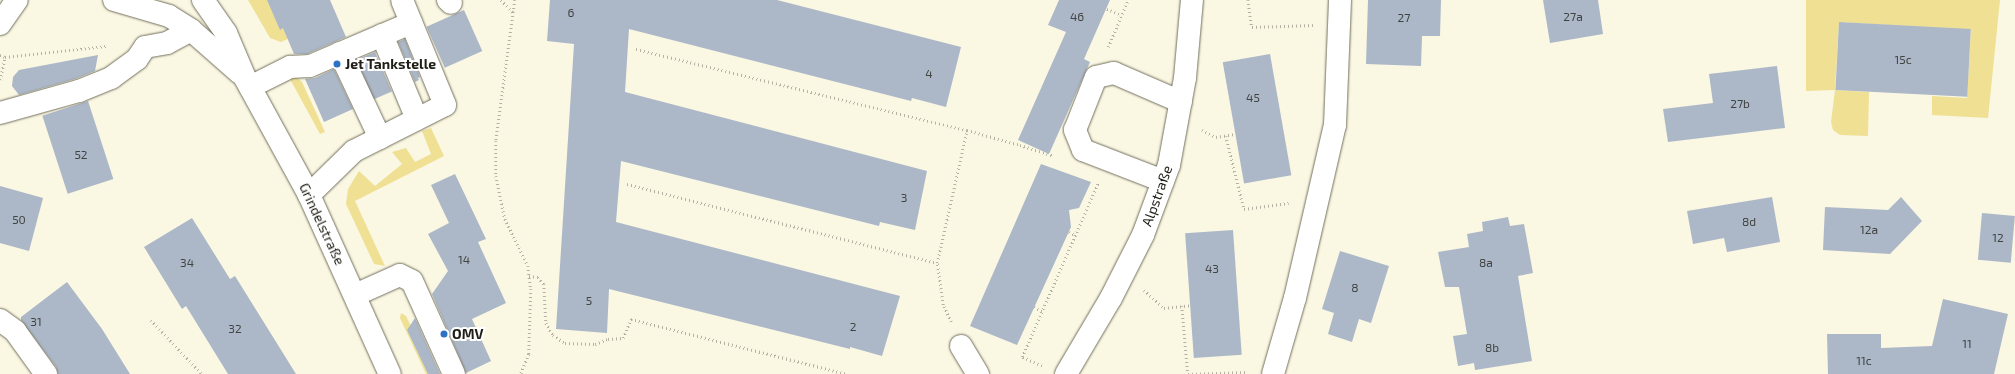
<!DOCTYPE html>
<html>
<head>
<meta charset="utf-8">
<style>
	body { margin:0 }
	#map { position:relative; width:2015px; height:374px; overflow:hidden; background:#faf7e3; font-family:"Exo 2",sans-serif }
	div>[style] { position:absolute }
	.green>* { inset:0; background:#efe094 }
	.building>* { inset:0; background:#acb8c8; transform-origin:0 0 }
	.path>* { height:2.5px; margin-top:-1.25px; transform-origin:0; background:repeating-linear-gradient(90deg,#b4b2a2 0 1px,transparent 0 4px) }
	.roads { filter:drop-shadow(0 0 1px #726f5d) drop-shadow(0 0 1px #726f5d) }
	.minor>* { height:22px; margin:-11px; padding:0 11px; transform-origin:11px; border-radius:11px; background:#fff }
	.major>* { height:22px; margin:-11px; padding:0 11px; transform-origin:11px; border-radius:11px; background:#fff }
	.dots>* { width:11px; height:11px; translate:-50% -50%; box-sizing:border-box; border:2px solid #fff; border-radius:50% }
	span { translate:-50% -50%; white-space:nowrap; text-align:center; line-height:1.15; -webkit-text-stroke:4px #fff; paint-order:stroke }
	.number-label { font-size:12px; color:#424443 }
	.number-label span { -webkit-text-stroke-width:0 }
	.poi-label { font-size:14px; color:#1f1e17; font-weight:700 }
	.left { translate:0 -50%; text-align:left }
	.street-label { font-size:14px; color:#1f1e17 }
</style>
</head>
<body>
<div id="map">
	<div class="green">
		<div style="clip-path:polygon(248px 0,272px 0,290px 38px,281px 42px,270px 38px)"></div>
		<div style="clip-path:polygon(1806px 0,2000px 0,1988px 118px,1932px 115px,1932px 96px,1967px 98px,1971px 30px,1839px 22px,1835px 90px,1869px 92px,1868px 136px,1840px 135px,1833px 130px,1831px 122px,1835px 90px,1806px 91px)"></div>
		<div style="clip-path:polygon(295px 76px,302px 82px,325px 132px,320px 134px,290px 79px)"></div>
		<div style="clip-path:polygon(431px 128px,444px 156px,355px 201px,385px 266px,374px 264px,346px 204px,348px 189px,359px 171px,375px 186px,402px 164px,392px 152px,406px 148px,415px 162px,431px 154px,422px 131px)"></div>
		<div style="clip-path:polygon(401px 313px,406px 316px,434px 374px,426px 374px,400px 318px)"></div>
	</div>
	<div class="building">
		<div style="clip-path:polygon(267px 0,330px 0,346px 37px,307px 54px,294px 54px,283px 28px,280px 30px)"></div>
		<div style="clip-path:polygon(550px 0,777px 0,961px 47px,946px 107px,912px 98px,911px 101px,629px 29px,625px 92px,927px 171px,915px 230px,880px 222px,879px 226px,621px 161px,616px 222px,900px 296px,882px 356px,850px 347px,850px 349px,609px 289px,607px 333px,556px 329px,574px 44px,547px 41px)"></div>
		<div style="clip-path:polygon(1059px 0,1110px 0,1084px 59px,1090px 62px,1049px 154px,1018px 140px,1066px 32px,1048px 25px)"></div>
		<div style="clip-path:polygon(1368px 0,1441px 0,1440px 36px,1422px 36px,1421px 66px,1366px 64px)"></div>
		<div style="clip-path:polygon(1543px 0,1598px 0,1603px 34px,1550px 43px)"></div>
		<div style="left:464px;top:10px;width:45px;height:41px;rotate:66deg"></div>
		<div style="left:1839px;top:22px;width:132px;height:68px;rotate:3deg"></div>
		<div style="clip-path:polygon(405px 39px,420px 77px,418px 78px,419px 80px,415px 82px,398px 42px)"></div>
		<div style="left:375px;top:52px;width:43px;height:20px;rotate:67deg"></div>
		<div style="left:1270px;top:54px;width:123px;height:48px;rotate:80deg"></div>
		<div style="clip-path:polygon(98px 55px,95px 71px,75px 79px,19px 95px,12px 86px,13px 77px,19px 70px)"></div>
		<div style="clip-path:polygon(1777px 66px,1785px 128px,1668px 142px,1663px 109px,1713px 103px,1709px 74px)"></div>
		<div style="clip-path:polygon(334px 69px,353px 109px,324px 122px,305px 79px,315px 78px)"></div>
		<div style="left:88px;top:101px;width:82px;height:48px;rotate:72deg"></div>
		<div style="clip-path:polygon(1041px 164px,1091px 182px,1079px 208px,1069px 210px,1071px 227px,1017px 345px,970px 326px)"></div>
		<div style="clip-path:polygon(455px 174px,486px 239px,478px 242px,506px 303px,472px 319px,491px 361px,466px 373px,432px 294px,448px 271px,428px 234px,449px 223px,431px 185px)"></div>
		<div style="clip-path:polygon(0 186px,43px 198px,29px 251px,0 243px)"></div>
		<div style="clip-path:polygon(1772px 197px,1780px 242px,1727px 252px,1724px 238px,1693px 244px,1687px 211px)"></div>
		<div style="clip-path:polygon(1901px 197px,1922px 221px,1890px 254px,1823px 250px,1825px 207px,1888px 210px)"></div>
		<div style="left:1982px;top:213px;width:33px;height:47px;rotate:5deg"></div>
		<div style="clip-path:polygon(1508px 217px,1510px 226px,1524px 224px,1533px 273px,1518px 276px,1532px 361px,1475px 370px,1474px 363px,1458px 366px,1453px 336px,1467px 334px,1459px 287px,1445px 287px,1438px 252px,1469px 247px,1467px 234px,1483px 231px,1482px 222px)"></div>
		<div style="clip-path:polygon(192px 218px,230px 279px,235px 276px,296px 374px,228px 374px,186px 306px,182px 309px,144px 247px)"></div>
		<div style="left:1233px;top:230px;width:125px;height:48px;rotate:86deg"></div>
		<div style="clip-path:polygon(1340px 251px,1389px 266px,1371px 323px,1359px 319px,1352px 342px,1328px 334px,1334px 313px,1322px 309px)"></div>
		<div style="clip-path:polygon(67px 282px,102px 329px,130px 374px,58px 374px,56px 367px,21px 320px,21px 317px)"></div>
		<div style="clip-path:polygon(1943px 299px,2008px 314px,1994px 374px,1828px 374px,1827px 334px,1881px 334px,1881px 348px,1932px 346px)"></div>
		<div style="clip-path:polygon(415px 318px,440px 374px,428px 374px,407px 330px)"></div>
	</div>
	<div class="path">
		<div style="left:501px;top:0;width:17px;rotate:45deg"></div>
		<div style="left:515px;top:0;width:142px;rotate:97.7deg"></div>
		<div style="left:496px;top:141px;width:35px;rotate:90deg"></div>
		<div style="left:496px;top:176px;width:44px;rotate:78.2deg"></div>
		<div style="left:505px;top:219px;width:52px;rotate:63.9deg"></div>
		<div style="left:528px;top:266px;width:23px;rotate:83deg"></div>
		<div style="left:531px;top:289px;width:65px;rotate:91.8deg"></div>
		<div style="left:529px;top:354px;width:22px;rotate:112deg"></div>
		<div style="left:1248px;top:0;width:27px;rotate:82deg"></div>
		<div style="left:1252px;top:27px;width:61px;rotate:-1.9deg"></div>
		<div style="left:1107px;top:9px;width:16px;rotate:22deg"></div>
		<div style="left:1108px;top:47px;width:51px;rotate:-66.9deg"></div>
		<div style="left:636px;top:49px;width:341px;rotate:13.8deg"></div>
		<div style="left:0;top:55px;width:5px;rotate:22deg"></div>
		<div style="left:5px;top:57px;width:103px;rotate:-6.2deg"></div>
		<div style="left:0;top:80px;width:24px;rotate:-78deg"></div>
		<div style="left:1202px;top:130px;width:16px;rotate:27deg"></div>
		<div style="left:1216px;top:137px;width:20px;rotate:-9deg"></div>
		<div style="left:1226px;top:136px;width:75px;rotate:76.1deg"></div>
		<div style="left:1244px;top:209px;width:45px;rotate:-7.6deg"></div>
		<div style="left:627px;top:184px;width:320px;rotate:14.3deg"></div>
		<div style="left:1069px;top:232px;width:7px;rotate:27deg"></div>
		<div style="left:529px;top:276px;width:9px;rotate:6deg"></div>
		<div style="left:538px;top:277px;width:9px;rotate:49deg"></div>
		<div style="left:544px;top:284px;width:39px;rotate:87deg"></div>
		<div style="left:546px;top:323px;width:14px;rotate:60deg"></div>
		<div style="left:553px;top:335px;width:14px;rotate:34deg"></div>
		<div style="left:565px;top:343px;width:30px;rotate:2deg"></div>
		<div style="left:595px;top:344px;width:14px;rotate:-21deg"></div>
		<div style="left:608px;top:339px;width:15px;rotate:-4deg"></div>
		<div style="left:623px;top:338px;width:21px;rotate:-67deg"></div>
		<div style="left:631px;top:319px;width:222px;rotate:14.3deg"></div>
		<div style="left:1144px;top:290px;width:27px;rotate:42deg"></div>
		<div style="left:1164px;top:308px;width:27px;rotate:-6deg"></div>
		<div style="left:1182px;top:306px;width:68px;rotate:85deg"></div>
		<div style="left:1188px;top:374px;width:59px;rotate:-1.9deg"></div>
		<div style="left:1034px;top:307px;width:9px;rotate:27deg"></div>
		<div style="left:151px;top:320px;width:74px;rotate:46.6deg"></div>
		<div style="left:951px;top:322px;width:19px;rotate:-115deg"></div>
		<div style="left:943px;top:305px;width:42px;rotate:-98.1deg"></div>
		<div style="left:937px;top:263px;width:136px;rotate:-77.3deg"></div>
		<div style="left:967px;top:130px;width:55px;rotate:15.8deg"></div>
		<div style="left:1020px;top:145px;width:33px;rotate:18deg"></div>
		<div style="left:1051px;top:155px;width:4px"></div>
		<div style="left:1042px;top:366px;width:22px;rotate:-156deg"></div>
		<div style="left:1022px;top:357px;width:190px;rotate:-66.4deg"></div>
	</div>
	<div class="roads">
		<div class="minor">
			<div style="left:448px;top:0;width:4px;rotate:45deg"></div>
			<div style="left:0;top:24px;width:29px;rotate:-55deg"></div>
			<div style="left:382px;top:35px;width:91px;rotate:67.4deg"></div>
			<div style="left:340px;top:53px;width:94px;rotate:64.8deg"></div>
			<div style="left:250px;top:87px;width:45px;rotate:-26.6deg"></div>
			<div style="left:290px;top:67px;width:20px;rotate:-3deg"></div>
			<div style="left:310px;top:66px;width:110px;rotate:-23.1deg"></div>
			<div style="left:0;top:113px;width:82px;rotate:-15.6deg"></div>
			<div style="left:79px;top:91px;width:35px;rotate:-22deg"></div>
			<div style="left:111px;top:78px;width:32px;rotate:-36deg"></div>
			<div style="left:137px;top:59px;width:14px;rotate:-56deg"></div>
			<div style="left:145px;top:47px;width:22px;rotate:-10deg"></div>
			<div style="left:167px;top:43px;width:27px;rotate:-28deg"></div>
			<div style="left:1163px;top:181px;width:86px;rotate:-158.8deg"></div>
			<div style="left:1083px;top:150px;width:22px;rotate:-112deg"></div>
			<div style="left:1075px;top:130px;width:57px;rotate:-68.4deg"></div>
			<div style="left:1096px;top:77px;width:18px;rotate:-13deg"></div>
			<div style="left:1114px;top:73px;width:73px;rotate:23.4deg"></div>
			<div style="left:309px;top:195px;width:63px;rotate:-44.4deg"></div>
			<div style="left:354px;top:151px;width:102px;rotate:-26.8deg"></div>
			<div style="left:445px;top:105px;width:113px;rotate:-112.3deg"></div>
			<div style="left:355px;top:295px;width:49px;rotate:-24deg"></div>
			<div style="left:400px;top:275px;width:13px;rotate:27deg"></div>
			<div style="left:412px;top:281px;width:102px;rotate:65.7deg"></div>
			<div style="left:0;top:320px;width:19px;rotate:36deg"></div>
			<div style="left:15px;top:331px;width:53px;rotate:54.2deg"></div>
			<div style="left:961px;top:346px;width:33px;rotate:59deg"></div>
			<div style="left:1066px;top:374px;width:88px;rotate:-59.4deg"></div>
			<div style="left:1111px;top:298px;width:71px;rotate:-63.1deg"></div>
			<div style="left:1143px;top:235px;width:75px;rotate:-69.6deg"></div>
			<div style="left:1169px;top:165px;width:88px;rotate:-79.6deg"></div>
			<div style="left:1185px;top:78px;width:78px;rotate:-84.9deg"></div>
			<div style="left:1273px;top:374px;width:79px;rotate:-73.9deg"></div>
			<div style="left:1295px;top:298px;width:178px;rotate:-77deg"></div>
			<div style="left:1335px;top:125px;width:125px;rotate:-87.7deg"></div>
		</div>
		<div class="major">
			<div style="left:114px;top:0;width:57px;rotate:16.2deg"></div>
			<div style="left:169px;top:16px;width:26px;rotate:32deg"></div>
			<div style="left:191px;top:30px;width:65px;rotate:41.3deg"></div>
			<div style="left:203px;top:0;width:40px;rotate:55.1deg"></div>
			<div style="left:226px;top:33px;width:49px;rotate:67.1deg"></div>
			<div style="left:245px;top:78px;width:133px;rotate:61.3deg"></div>
			<div style="left:309px;top:195px;width:196px;rotate:65.7deg"></div>
		</div>
	</div>
	<div class="dots">
		<div style="left:337px;top:64px;background:#2c73c4"></div>
		<div style="left:444px;top:334px;background:#2c73c4"></div>
	</div>
	<div class="number-label">
		<span style="left:571px;top:13px">6</span>
		<span style="left:1077px;top:17px">46</span>
		<span style="left:1573px;top:17px">27a</span>
		<span style="left:1404px;top:18px">27</span>
		<span style="left:1903px;top:60px">15c</span>
		<span style="left:929px;top:74px">4</span>
		<span style="left:1253px;top:98px">45</span>
		<span style="left:1740px;top:104px">27b</span>
		<span style="left:81px;top:155px">52</span>
		<span style="left:904px;top:198px">3</span>
		<span style="left:19px;top:220px">50</span>
		<span style="left:1749px;top:222px">8d</span>
		<span style="left:1869px;top:230px">12a</span>
		<span style="left:1998px;top:238px">12</span>
		<span style="left:464px;top:260px">14</span>
		<span style="left:187px;top:263px">34</span>
		<span style="left:1486px;top:263px">8a</span>
		<span style="left:1212px;top:269px">43</span>
		<span style="left:1355px;top:288px">8</span>
		<span style="left:589px;top:301px">5</span>
		<span style="left:36px;top:322px">31</span>
		<span style="left:853px;top:327px">2</span>
		<span style="left:235px;top:329px">32</span>
		<span style="left:1967px;top:344px">11</span>
		<span style="left:1492px;top:348px">8b</span>
		<span style="left:1864px;top:361px">11c</span>
	</div>
	<div class="poi-label">
		<span class="left" style="left:345px;top:64px">Jet Tankstelle</span>
		<span class="left" style="left:452px;top:334px">OMV</span>
	</div>
	<div class="street-label">
		<span style="left:1157px;top:196px;rotate:-70deg">Alpstraße</span>
		<span style="left:322px;top:224px;rotate:65deg">Grindelstraße</span>
	</div>
</div>
</body>
</html>
